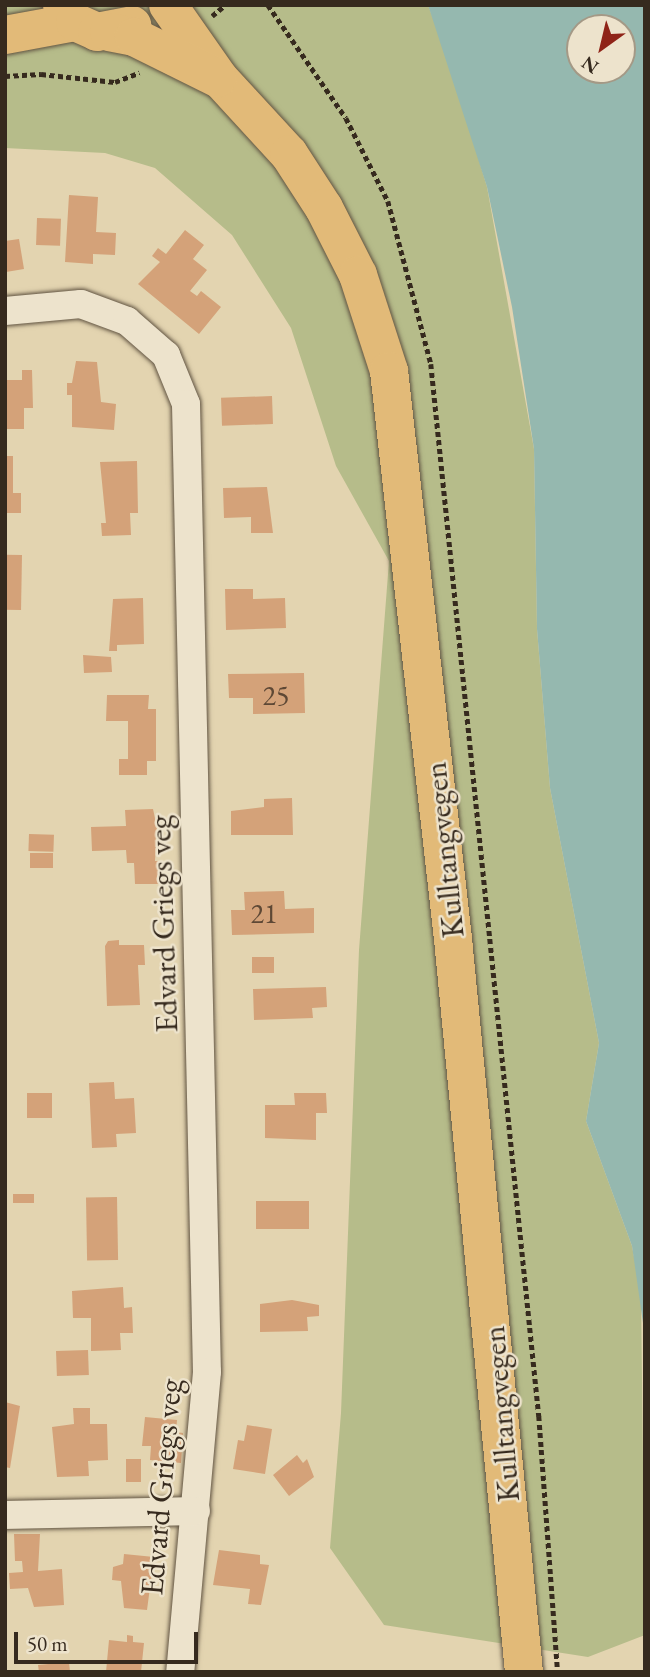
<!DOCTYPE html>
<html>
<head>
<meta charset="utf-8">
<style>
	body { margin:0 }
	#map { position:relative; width:650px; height:1677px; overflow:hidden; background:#e3d4b0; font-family:"EB Garamond",serif }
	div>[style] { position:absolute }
	.green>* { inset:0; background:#b6bc8a }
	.water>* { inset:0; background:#95b8af }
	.building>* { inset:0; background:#d4a279; transform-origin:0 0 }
	.path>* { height:4.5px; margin-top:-2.25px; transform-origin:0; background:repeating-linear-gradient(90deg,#362a1e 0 5px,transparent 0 8.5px) }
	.roads { filter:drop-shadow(0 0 2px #615442) drop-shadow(0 0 2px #615442) }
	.street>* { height:28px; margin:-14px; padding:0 14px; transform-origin:14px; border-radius:14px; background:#ede3cc }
	.primary>* { height:38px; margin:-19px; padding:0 19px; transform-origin:19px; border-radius:19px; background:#e2ba78 }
	.highway>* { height:38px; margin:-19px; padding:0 19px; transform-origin:19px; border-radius:19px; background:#e2ba78 }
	span { translate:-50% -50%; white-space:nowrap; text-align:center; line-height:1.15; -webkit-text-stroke:5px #ede3cc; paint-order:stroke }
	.number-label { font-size:28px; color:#5e4835 }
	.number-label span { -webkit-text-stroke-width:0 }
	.street-label { font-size:32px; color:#362a1e }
	.frame { position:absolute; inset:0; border:7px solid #362a1e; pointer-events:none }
	.north { position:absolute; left:566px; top:14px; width:70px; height:70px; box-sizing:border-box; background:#ede3cc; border:2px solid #a49986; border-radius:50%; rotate:214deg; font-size:19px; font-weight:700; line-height:28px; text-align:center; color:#362a1e }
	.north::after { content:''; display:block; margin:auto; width:24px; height:32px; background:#8f2418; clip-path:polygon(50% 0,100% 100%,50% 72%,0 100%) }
	.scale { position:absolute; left:14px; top:1632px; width:184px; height:32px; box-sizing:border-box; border:4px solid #362a1e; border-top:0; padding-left:9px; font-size:21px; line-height:24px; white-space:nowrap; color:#362a1e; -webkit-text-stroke:5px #ede3cc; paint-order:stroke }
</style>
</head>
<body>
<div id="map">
	<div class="green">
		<div style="clip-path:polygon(5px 5px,428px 5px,450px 64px,487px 187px,534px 449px,537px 629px,550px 788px,599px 1043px,586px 1121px,632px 1246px,641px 1294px,645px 1635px,588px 1657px,384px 1625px,330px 1548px,341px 1413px,359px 950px,389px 561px,336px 466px,291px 328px,232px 235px,155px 168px,105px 153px,5px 148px)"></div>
	</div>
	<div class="water">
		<div style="clip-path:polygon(evenodd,428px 5px,645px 5px,645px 1337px,632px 1246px,586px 1121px,599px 1043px,550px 788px,537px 629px,534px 449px,512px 307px,487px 187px,428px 5px,580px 28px,622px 28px,622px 70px,580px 70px,580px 28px)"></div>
	</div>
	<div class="building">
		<div style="clip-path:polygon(69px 195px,98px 197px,96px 232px,116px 233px,115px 255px,93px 254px,93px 264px,65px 262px)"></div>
		<div style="left:37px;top:218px;width:24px;height:27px;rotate:2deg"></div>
		<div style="clip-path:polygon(185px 230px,204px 245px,193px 259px,207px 270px,190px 291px,197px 296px,201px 291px,221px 307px,199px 334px,138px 284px,160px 262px,152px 256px,158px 248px,166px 254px)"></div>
		<div style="clip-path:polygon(19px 239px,24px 269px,6px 272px,5px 241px)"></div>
		<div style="clip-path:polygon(76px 361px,97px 362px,101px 402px,116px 404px,114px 430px,72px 427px,72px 395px,67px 395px,67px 383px,72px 383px)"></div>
		<div style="clip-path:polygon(22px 370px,32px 370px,33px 408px,24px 408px,24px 429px,5px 429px,5px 380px,22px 380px)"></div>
		<div style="left:272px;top:396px;width:28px;height:51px;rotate:88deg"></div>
		<div style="clip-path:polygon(5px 456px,13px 456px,13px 493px,21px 493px,21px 513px,5px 513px)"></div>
		<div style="clip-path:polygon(137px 461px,138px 513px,130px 513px,131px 535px,102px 536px,101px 523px,106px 523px,100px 462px)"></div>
		<div style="clip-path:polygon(267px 487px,273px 533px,251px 533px,251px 517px,224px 518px,223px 488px)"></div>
		<div style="left:22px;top:555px;width:55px;height:17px;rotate:91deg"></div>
		<div style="clip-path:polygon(225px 589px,253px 589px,253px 599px,285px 598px,286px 628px,226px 630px)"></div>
		<div style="clip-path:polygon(143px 598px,144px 644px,117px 645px,117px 651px,109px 651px,113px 599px)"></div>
		<div style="clip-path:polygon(83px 655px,111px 657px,112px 672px,84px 673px)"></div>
		<div style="clip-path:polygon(304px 673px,305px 713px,253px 714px,253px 698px,229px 698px,228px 674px)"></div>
		<div style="clip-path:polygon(107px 695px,149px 695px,148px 709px,156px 709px,156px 761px,147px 761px,147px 775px,119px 775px,119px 759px,128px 759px,128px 721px,106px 721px)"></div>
		<div style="clip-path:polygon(292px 798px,293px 835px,231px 835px,231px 811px,264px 807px,264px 799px)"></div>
		<div style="clip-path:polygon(153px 809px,157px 827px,155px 861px,160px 861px,161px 884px,135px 884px,134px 863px,127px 863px,126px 850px,92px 851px,91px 827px,126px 826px,125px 810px)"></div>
		<div style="left:29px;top:834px;width:25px;height:17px;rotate:2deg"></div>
		<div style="left:30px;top:853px;width:23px;height:15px"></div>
		<div style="clip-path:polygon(284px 891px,285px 909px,314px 908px,314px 933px,232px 935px,231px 910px,245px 910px,244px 892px)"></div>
		<div style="clip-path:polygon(119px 940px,119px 945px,144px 945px,145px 965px,138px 965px,140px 1005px,107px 1006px,105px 946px,108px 941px)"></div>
		<div style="left:274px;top:957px;width:16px;height:22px;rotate:90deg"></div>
		<div style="clip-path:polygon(326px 987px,327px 1007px,312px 1008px,313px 1018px,254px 1020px,253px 989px)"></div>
		<div style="clip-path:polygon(114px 1082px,115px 1099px,134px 1098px,136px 1133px,116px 1134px,117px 1147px,92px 1148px,89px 1083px)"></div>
		<div style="left:27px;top:1093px;width:25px;height:25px"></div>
		<div style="clip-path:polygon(294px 1093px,326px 1093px,327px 1113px,316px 1113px,316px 1140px,265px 1138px,265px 1105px,295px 1105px)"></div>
		<div style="left:13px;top:1194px;width:21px;height:9px"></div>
		<div style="left:117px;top:1197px;width:63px;height:31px;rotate:89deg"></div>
		<div style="left:309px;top:1201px;width:28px;height:53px;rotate:90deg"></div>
		<div style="clip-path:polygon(123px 1287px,124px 1308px,132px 1307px,133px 1333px,120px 1333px,121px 1350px,91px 1351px,91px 1318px,73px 1318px,72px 1291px)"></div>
		<div style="clip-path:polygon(292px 1300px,319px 1305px,319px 1316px,307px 1317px,308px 1331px,260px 1332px,260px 1304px)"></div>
		<div style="left:88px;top:1350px;width:25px;height:32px;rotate:88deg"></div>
		<div style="clip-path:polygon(5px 1402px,20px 1406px,10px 1468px,5px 1467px)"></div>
		<div style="clip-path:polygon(73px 1408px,90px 1408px,90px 1424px,107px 1424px,108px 1460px,88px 1461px,89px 1476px,57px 1477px,52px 1427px,74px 1424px)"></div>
		<div style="clip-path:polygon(145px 1417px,177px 1420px,176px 1432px,183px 1433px,181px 1463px,150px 1460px,151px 1446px,142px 1446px)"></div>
		<div style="clip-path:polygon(247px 1425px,272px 1429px,265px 1474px,233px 1469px,238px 1440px,244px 1441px)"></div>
		<div style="clip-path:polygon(297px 1455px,303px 1463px,307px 1459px,314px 1477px,289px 1496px,273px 1475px)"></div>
		<div style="left:126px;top:1459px;width:15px;height:23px"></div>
		<div style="clip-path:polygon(14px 1534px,40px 1534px,38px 1571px,62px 1569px,64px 1605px,34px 1607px,28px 1588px,10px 1589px,9px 1573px,23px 1572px,22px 1561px,15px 1561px)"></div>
		<div style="clip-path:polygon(219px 1550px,260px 1555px,260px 1564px,269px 1565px,261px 1605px,248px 1604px,250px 1589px,213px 1585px)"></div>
		<div style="clip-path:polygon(124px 1554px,154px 1557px,147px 1610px,124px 1608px,121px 1581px,112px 1580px,113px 1567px,123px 1564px)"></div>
		<div style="clip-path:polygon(127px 1635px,133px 1636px,133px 1642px,144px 1643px,141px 1672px,106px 1672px,109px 1640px,127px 1642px)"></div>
		<div style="clip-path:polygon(69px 1662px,70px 1672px,39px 1672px,38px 1665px)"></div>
	</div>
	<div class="path">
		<div style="left:268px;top:5px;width:137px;rotate:55.4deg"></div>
		<div style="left:346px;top:118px;width:93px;rotate:63.2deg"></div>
		<div style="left:388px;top:201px;width:169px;rotate:75.2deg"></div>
		<div style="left:431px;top:364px;width:1058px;rotate:84.14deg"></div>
		<div style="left:539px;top:1416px;width:257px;rotate:85.8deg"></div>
		<div style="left:212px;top:16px;width:17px;rotate:-40deg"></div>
		<div style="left:5px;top:76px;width:36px;rotate:-3deg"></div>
		<div style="left:41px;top:74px;width:74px;rotate:6.2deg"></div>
		<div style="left:115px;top:82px;width:26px;rotate:-21deg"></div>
	</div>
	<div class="roads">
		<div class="street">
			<div style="left:5px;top:311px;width:76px;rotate:-5.3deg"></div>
			<div style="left:81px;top:304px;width:49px;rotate:20.3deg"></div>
			<div style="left:127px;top:321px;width:52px;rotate:41.1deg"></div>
			<div style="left:166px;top:355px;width:53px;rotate:67.8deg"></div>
			<div style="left:186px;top:404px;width:968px;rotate:88.76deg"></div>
			<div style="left:207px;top:1372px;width:301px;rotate:95.1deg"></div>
			<div style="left:5px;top:1515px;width:191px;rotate:-1.2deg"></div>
		</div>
		<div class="primary">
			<div style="left:5px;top:35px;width:71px;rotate:-10.5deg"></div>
		</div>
		<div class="highway">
			<div style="left:62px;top:5px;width:21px;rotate:53deg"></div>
			<div style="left:75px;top:22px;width:24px;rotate:24deg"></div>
			<div style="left:97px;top:32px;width:36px;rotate:-11deg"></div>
			<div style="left:168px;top:5px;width:89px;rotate:55.1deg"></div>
			<div style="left:219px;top:78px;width:103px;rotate:47.4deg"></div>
			<div style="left:289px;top:154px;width:64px;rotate:57.1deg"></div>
			<div style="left:324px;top:208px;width:75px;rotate:63.1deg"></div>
			<div style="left:358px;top:275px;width:101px;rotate:72.1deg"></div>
			<div style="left:389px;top:371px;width:572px;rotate:83.57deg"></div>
			<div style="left:453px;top:939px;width:736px;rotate:84.47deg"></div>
			<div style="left:109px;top:32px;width:25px;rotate:11deg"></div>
			<div style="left:134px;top:37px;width:93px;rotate:26.3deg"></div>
		</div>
	</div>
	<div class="number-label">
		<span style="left:276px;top:695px">25</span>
		<span style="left:264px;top:913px">21</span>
	</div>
	<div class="street-label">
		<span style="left:444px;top:850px;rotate:-96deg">Kulltangvegen</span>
		<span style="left:163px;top:924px;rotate:-92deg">Edvard Griegs veg</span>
		<span style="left:501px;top:1414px;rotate:-95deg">Kulltangvegen</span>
		<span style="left:161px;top:1487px;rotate:-85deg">Edvard Griegs veg</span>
	</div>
	<div class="frame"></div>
	<div class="north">N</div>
	<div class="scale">50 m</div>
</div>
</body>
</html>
